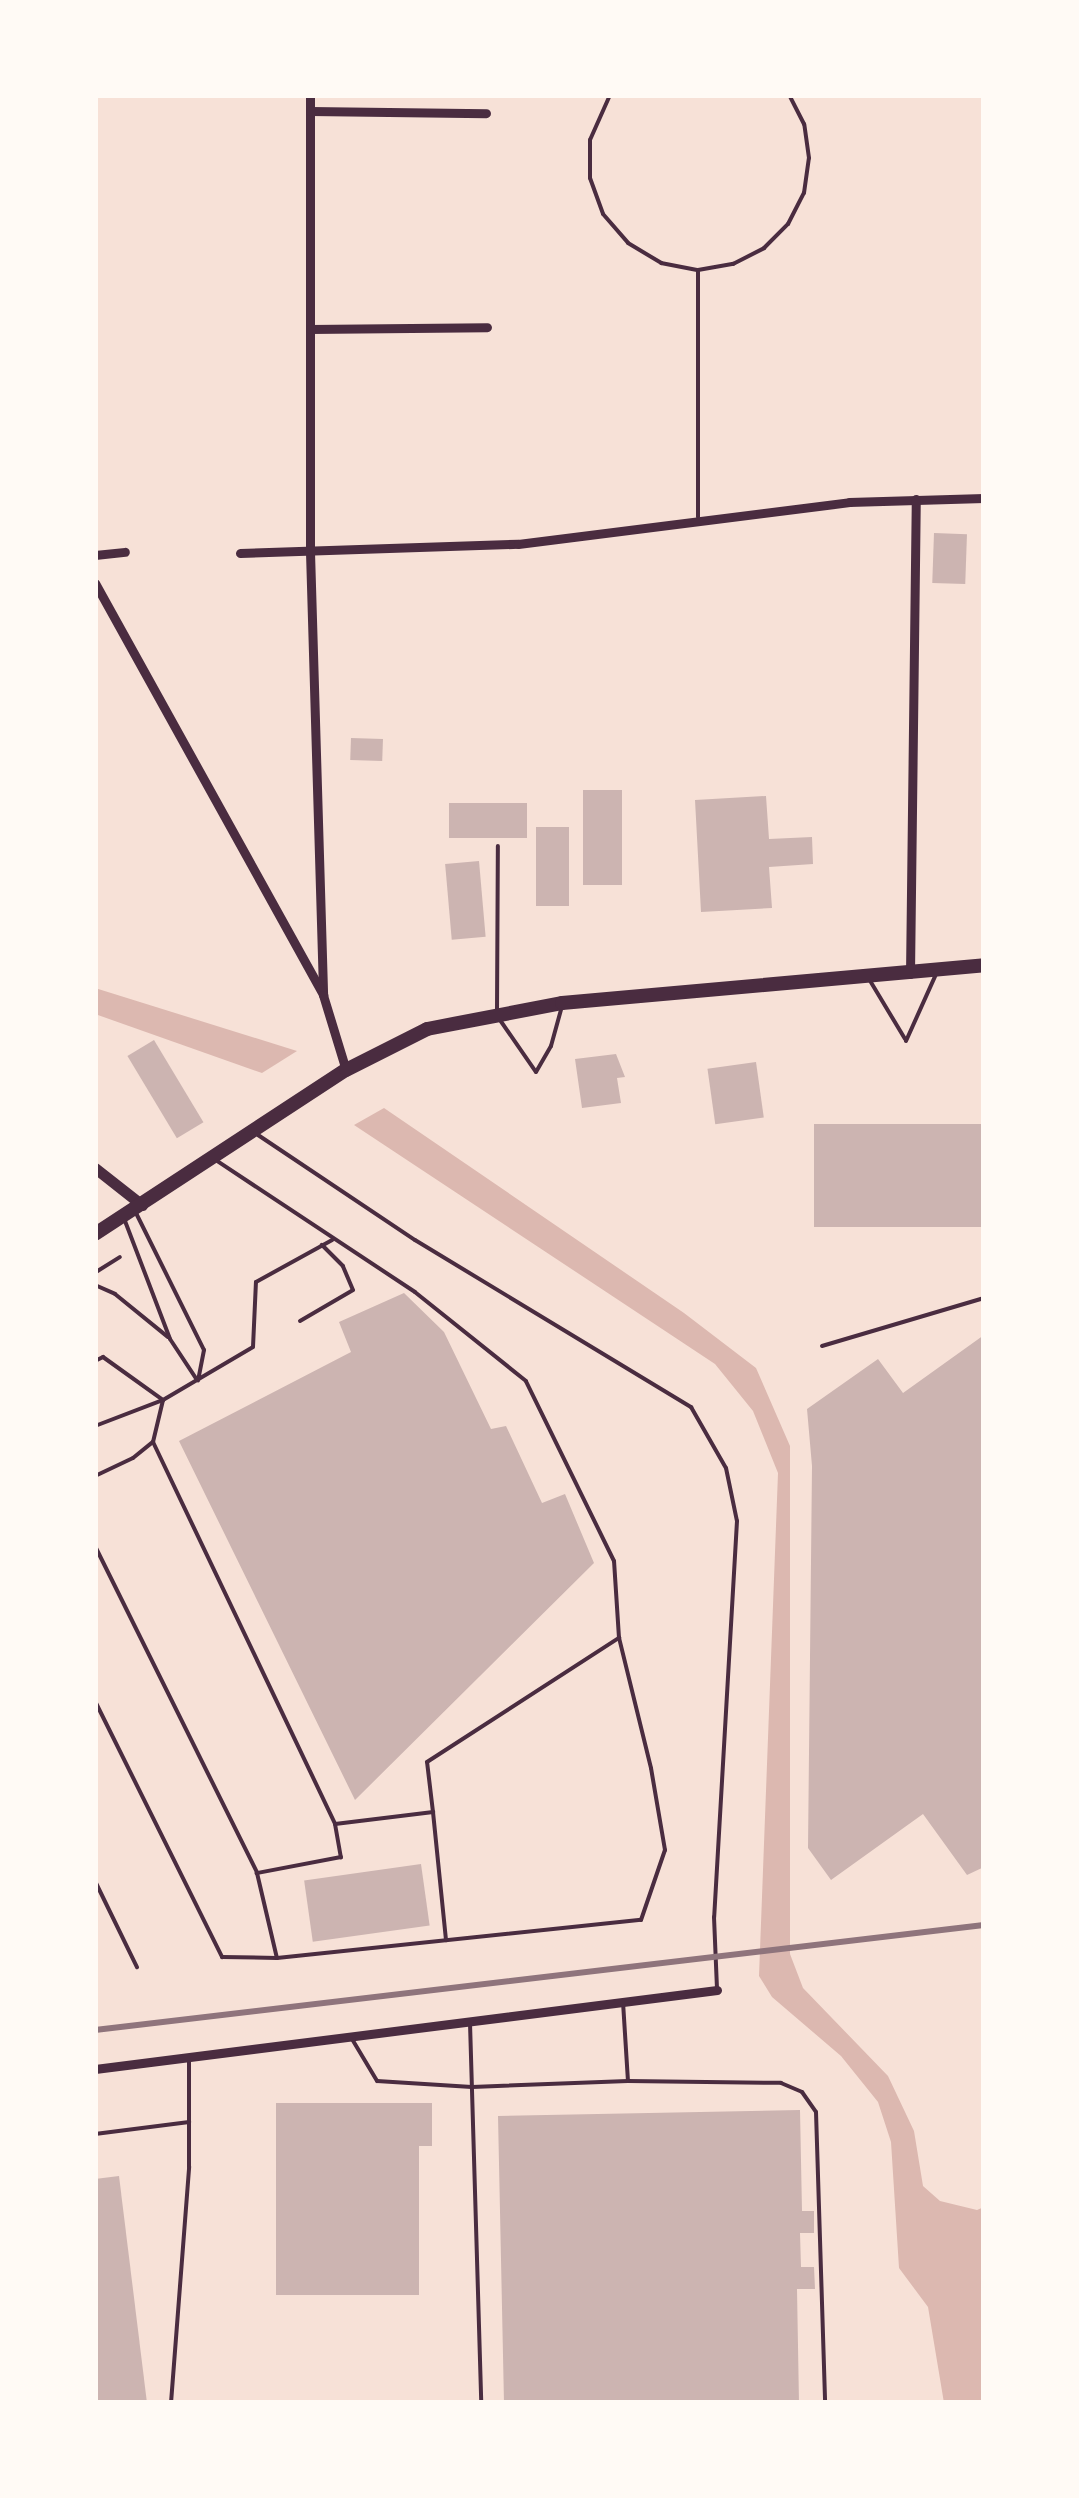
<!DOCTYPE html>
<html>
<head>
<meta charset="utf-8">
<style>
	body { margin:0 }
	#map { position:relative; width:1079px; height:2498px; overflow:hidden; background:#f7e1d7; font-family:Helvetica,sans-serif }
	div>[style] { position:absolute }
	.water>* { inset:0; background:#dcb8b0 }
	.building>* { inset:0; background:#ccb4b1; transform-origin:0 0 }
	.path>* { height:4px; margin:-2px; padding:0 2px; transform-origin:2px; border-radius:2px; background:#4a2c40 }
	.service>* { height:4px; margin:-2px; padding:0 2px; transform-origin:2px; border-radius:2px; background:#4a2c40 }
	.minor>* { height:9px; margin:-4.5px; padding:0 4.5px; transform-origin:4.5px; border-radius:4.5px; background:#4a2c40 }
	.tertiary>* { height:11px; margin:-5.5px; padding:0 5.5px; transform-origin:5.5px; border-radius:5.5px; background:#4a2c40 }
	.primary>* { height:14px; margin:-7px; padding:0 7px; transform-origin:7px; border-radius:7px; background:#4a2c40 }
	.rail>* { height:6px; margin:-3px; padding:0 3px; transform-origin:3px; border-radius:3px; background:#8f747c }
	span { translate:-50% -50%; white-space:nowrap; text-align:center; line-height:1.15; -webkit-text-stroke:8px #fffaf5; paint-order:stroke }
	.frame { position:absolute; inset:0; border:98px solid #fffaf5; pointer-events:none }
</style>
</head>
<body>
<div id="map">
	<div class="water">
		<div style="clip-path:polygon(95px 988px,188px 1017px,297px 1051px,262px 1073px,95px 1014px)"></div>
		<div style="clip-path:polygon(384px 1108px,684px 1313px,756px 1368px,790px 1446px,790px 1954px,803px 1988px,888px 2076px,914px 2131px,923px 2186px,940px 2201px,977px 2210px,984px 2207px,984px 2403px,944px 2403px,928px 2307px,899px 2268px,891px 2142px,878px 2102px,841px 2056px,772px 1997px,759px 1976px,778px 1473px,753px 1411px,715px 1364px,354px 1125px)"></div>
	</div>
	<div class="building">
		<div style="left:934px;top:533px;width:33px;height:50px;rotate:2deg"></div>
		<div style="left:351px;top:738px;width:32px;height:22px;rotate:2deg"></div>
		<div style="left:583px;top:790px;width:39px;height:95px"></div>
		<div style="clip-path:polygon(766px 796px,769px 839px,812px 837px,813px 864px,769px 867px,772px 908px,701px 912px,695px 800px)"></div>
		<div style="left:527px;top:803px;width:35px;height:78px;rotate:90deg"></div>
		<div style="left:536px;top:827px;width:33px;height:79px"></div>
		<div style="left:479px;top:861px;width:76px;height:34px;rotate:85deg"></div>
		<div style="left:154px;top:1040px;width:96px;height:31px;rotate:59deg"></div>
		<div style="clip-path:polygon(616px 1054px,625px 1077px,617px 1078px,621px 1103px,582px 1108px,575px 1059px)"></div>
		<div style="left:756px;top:1062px;width:56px;height:49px;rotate:82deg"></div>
		<div style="left:984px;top:1124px;width:103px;height:170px;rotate:90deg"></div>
		<div style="clip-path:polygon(404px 1293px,444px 1332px,491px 1429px,506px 1426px,542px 1503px,565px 1494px,594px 1563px,355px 1800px,179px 1441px,351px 1352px,339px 1322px)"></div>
		<div style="clip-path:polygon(984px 1335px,984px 1867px,967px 1875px,923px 1814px,831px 1880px,808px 1848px,812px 1466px,807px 1409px,878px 1359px,903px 1393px)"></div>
		<div style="left:421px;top:1864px;width:62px;height:118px;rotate:82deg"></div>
		<div style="clip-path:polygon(276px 2103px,432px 2103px,432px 2146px,419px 2146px,419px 2295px,276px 2295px)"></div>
		<div style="clip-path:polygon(800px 2110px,802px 2211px,814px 2211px,814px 2233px,800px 2233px,801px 2267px,814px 2267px,815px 2289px,797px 2289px,799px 2403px,504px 2403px,498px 2116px)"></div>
		<div style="clip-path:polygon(119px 2176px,147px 2403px,95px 2403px,95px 2179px)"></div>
	</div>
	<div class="path">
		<div style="left:96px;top:1272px;width:28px;rotate:-32deg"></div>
	</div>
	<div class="service">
		<div style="left:610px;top:95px;width:49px;rotate:114deg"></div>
		<div style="left:590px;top:140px;width:38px;rotate:90deg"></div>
		<div style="left:590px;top:178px;width:38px;rotate:70deg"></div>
		<div style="left:603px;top:214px;width:38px;rotate:49deg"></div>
		<div style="left:628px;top:243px;width:39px;rotate:31deg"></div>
		<div style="left:661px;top:263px;width:38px;rotate:11deg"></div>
		<div style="left:698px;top:270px;width:36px;rotate:-10deg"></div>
		<div style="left:733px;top:264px;width:35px;rotate:-27deg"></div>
		<div style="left:764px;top:248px;width:34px;rotate:-45deg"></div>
		<div style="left:788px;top:224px;width:35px;rotate:-63deg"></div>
		<div style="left:804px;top:193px;width:35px;rotate:-82deg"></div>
		<div style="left:809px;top:158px;width:34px;rotate:-98deg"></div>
		<div style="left:804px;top:124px;width:33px;rotate:-117deg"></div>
		<div style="left:698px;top:517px;width:245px;rotate:-90deg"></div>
		<div style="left:869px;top:979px;width:70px;rotate:59deg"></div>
		<div style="left:497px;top:1011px;width:165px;rotate:-89.7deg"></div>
		<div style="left:500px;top:1020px;width:63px;rotate:55.3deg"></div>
		<div style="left:536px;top:1072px;width:30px;rotate:-60deg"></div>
		<div style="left:551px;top:1046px;width:41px;rotate:-74.6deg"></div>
		<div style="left:906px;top:1041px;width:76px;rotate:-65.8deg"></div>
		<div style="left:258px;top:1135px;width:189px;rotate:33.8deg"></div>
		<div style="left:415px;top:1240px;width:323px;rotate:31.2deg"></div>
		<div style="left:691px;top:1407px;width:70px;rotate:60.2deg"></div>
		<div style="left:726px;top:1468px;width:54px;rotate:78.3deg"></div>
		<div style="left:737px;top:1521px;width:397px;rotate:93.3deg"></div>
		<div style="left:714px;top:1917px;width:73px;rotate:87.6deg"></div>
		<div style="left:135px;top:1211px;width:155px;rotate:63.6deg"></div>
		<div style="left:204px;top:1350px;width:31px;rotate:101deg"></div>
		<div style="left:125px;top:1221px;width:126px;rotate:69.1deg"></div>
		<div style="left:170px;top:1339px;width:49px;rotate:56.6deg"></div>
		<div style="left:95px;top:1285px;width:22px;rotate:24deg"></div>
		<div style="left:115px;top:1294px;width:68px;rotate:39.1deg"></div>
		<div style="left:300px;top:1321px;width:61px;rotate:-30.3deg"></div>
		<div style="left:353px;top:1290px;width:26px;rotate:-113deg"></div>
		<div style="left:343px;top:1266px;width:30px;rotate:-135deg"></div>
		<div style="left:822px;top:1346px;width:169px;rotate:-16.5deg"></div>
		<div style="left:95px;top:1361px;width:9px;rotate:-27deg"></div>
		<div style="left:103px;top:1357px;width:74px;rotate:35.6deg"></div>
		<div style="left:95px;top:1426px;width:73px;rotate:-20.9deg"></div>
		<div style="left:153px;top:1442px;width:423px;rotate:64.5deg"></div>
		<div style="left:335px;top:1824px;width:34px;rotate:80deg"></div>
		<div style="left:341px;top:1857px;width:86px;rotate:169.2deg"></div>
		<div style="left:257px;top:1873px;width:87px;rotate:76.8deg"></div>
		<div style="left:277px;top:1958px;width:366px;rotate:-6deg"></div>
		<div style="left:641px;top:1920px;width:74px;rotate:-71.1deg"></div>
		<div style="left:665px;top:1850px;width:83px;rotate:-99.7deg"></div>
		<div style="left:651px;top:1768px;width:134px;rotate:-103.8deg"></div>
		<div style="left:619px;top:1638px;width:77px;rotate:-93.7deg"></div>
		<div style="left:614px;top:1561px;width:200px;rotate:-116.1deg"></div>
		<div style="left:526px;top:1381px;width:142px;rotate:-141.3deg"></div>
		<div style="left:415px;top:1292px;width:237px;rotate:-146.5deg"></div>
		<div style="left:95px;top:1476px;width:42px;rotate:-25.3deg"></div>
		<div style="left:133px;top:1458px;width:26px;rotate:-39deg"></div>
		<div style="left:153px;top:1442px;width:43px;rotate:-76.6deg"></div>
		<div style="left:163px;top:1400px;width:104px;rotate:-30.5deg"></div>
		<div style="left:253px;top:1347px;width:65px;rotate:-87.4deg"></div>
		<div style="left:256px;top:1282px;width:87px;rotate:-28.9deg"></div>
		<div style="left:95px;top:1546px;width:365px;rotate:63.6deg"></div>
		<div style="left:95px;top:1701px;width:286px;rotate:63.6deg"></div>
		<div style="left:222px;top:1957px;width:55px;rotate:1deg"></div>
		<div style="left:433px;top:1812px;width:129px;rotate:84.2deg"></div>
		<div style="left:335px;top:1824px;width:99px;rotate:-7deg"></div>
		<div style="left:433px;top:1812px;width:50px;rotate:-96.8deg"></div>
		<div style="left:427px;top:1762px;width:229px;rotate:-32.9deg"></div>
		<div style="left:95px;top:1881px;width:96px;rotate:64deg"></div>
		<div style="left:623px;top:2002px;width:79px;rotate:86.4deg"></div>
		<div style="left:628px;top:2081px;width:153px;rotate:0.7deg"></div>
		<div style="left:781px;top:2083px;width:23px;rotate:23deg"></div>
		<div style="left:802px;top:2092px;width:24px;rotate:55deg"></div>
		<div style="left:816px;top:2112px;width:291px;rotate:88.2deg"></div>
		<div style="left:470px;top:2023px;width:380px;rotate:88.3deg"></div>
		<div style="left:352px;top:2039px;width:49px;rotate:59.2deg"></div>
		<div style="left:377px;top:2081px;width:95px;rotate:3.6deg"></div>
		<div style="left:472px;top:2087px;width:156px;rotate:-2.2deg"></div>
		<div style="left:95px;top:2134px;width:95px;rotate:-7.3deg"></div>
		<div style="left:171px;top:2403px;width:237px;rotate:-85.6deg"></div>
		<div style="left:189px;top:2167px;width:109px;rotate:-90deg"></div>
	</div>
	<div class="minor">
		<div style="left:310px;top:95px;width:457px;rotate:90deg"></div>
		<div style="left:310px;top:552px;width:443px;rotate:88.3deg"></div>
		<div style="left:310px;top:111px;width:176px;rotate:0.7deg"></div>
		<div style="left:310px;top:329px;width:177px;rotate:-0.6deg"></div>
		<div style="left:240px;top:553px;width:278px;rotate:-1.9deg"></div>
		<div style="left:518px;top:544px;width:334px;rotate:-7.2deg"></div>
		<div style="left:849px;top:502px;width:135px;rotate:-1.7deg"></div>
		<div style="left:95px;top:555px;width:30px;rotate:-6deg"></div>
		<div style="left:95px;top:583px;width:471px;rotate:61deg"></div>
		<div style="left:323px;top:995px;width:78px;rotate:73deg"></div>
		<div style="left:910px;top:974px;width:475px;rotate:-89.3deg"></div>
		<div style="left:95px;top:2069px;width:627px;rotate:-7.24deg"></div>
	</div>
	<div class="tertiary">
		<div style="left:95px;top:1168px;width:60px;rotate:38.2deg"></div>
	</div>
	<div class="primary">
		<div style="left:95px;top:1234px;width:300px;rotate:-33.2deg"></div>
		<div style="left:346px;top:1070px;width:91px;rotate:-26.8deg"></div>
		<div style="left:427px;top:1029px;width:137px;rotate:-10.9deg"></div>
		<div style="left:562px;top:1003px;width:424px;rotate:-5.1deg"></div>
	</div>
	<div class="rail">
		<div style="left:95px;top:2030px;width:895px;rotate:-6.74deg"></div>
	</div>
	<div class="frame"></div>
</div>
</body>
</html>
